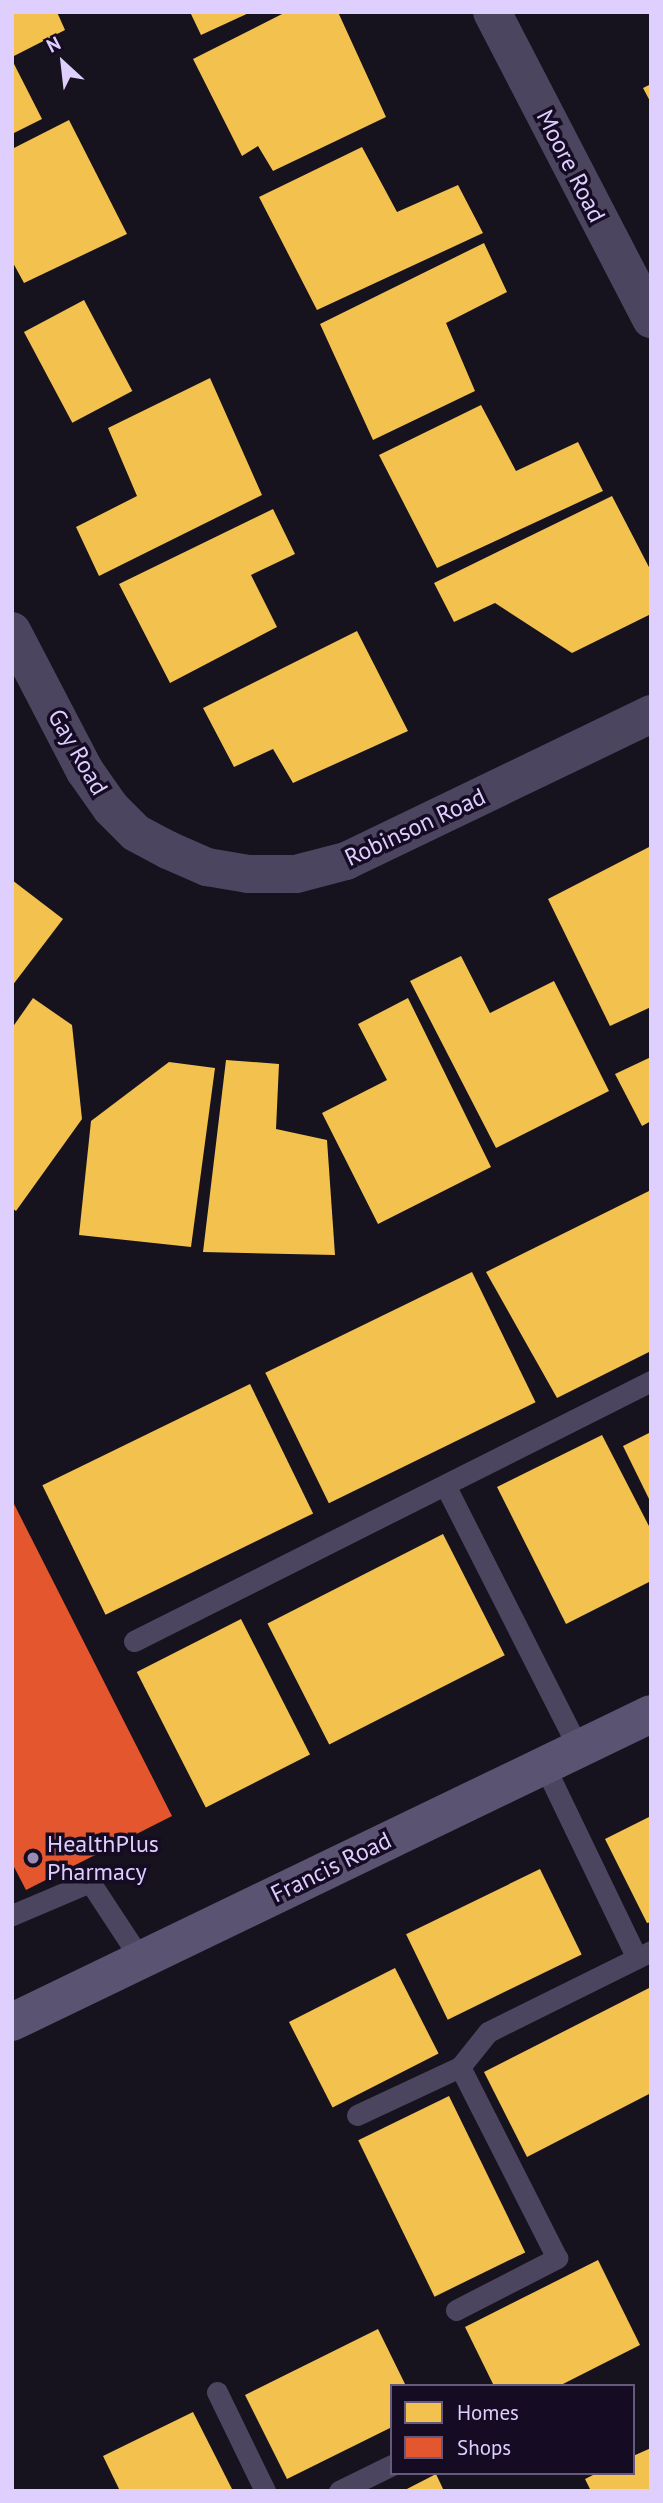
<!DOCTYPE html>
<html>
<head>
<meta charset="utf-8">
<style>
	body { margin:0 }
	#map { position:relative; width:663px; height:2503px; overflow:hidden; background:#16121e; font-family:"PT Sans",sans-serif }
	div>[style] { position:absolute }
	.homes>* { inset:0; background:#f2c14e; transform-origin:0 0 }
	.shops>* { inset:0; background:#e4572e }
	.lane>* { height:21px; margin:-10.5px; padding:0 10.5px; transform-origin:10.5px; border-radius:10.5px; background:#4c4560 }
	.street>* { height:38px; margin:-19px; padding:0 19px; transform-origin:19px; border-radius:19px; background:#4c4560 }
	.secondary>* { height:38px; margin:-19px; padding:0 19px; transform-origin:19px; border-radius:19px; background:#5a5372 }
	.dots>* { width:19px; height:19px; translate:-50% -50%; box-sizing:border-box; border:4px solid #150c24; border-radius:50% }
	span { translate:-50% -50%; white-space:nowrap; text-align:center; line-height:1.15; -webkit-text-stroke:7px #150c24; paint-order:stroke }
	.street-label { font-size:24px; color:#decfff }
	.poi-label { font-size:24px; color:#decfff }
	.left { translate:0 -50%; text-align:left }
	.frame { position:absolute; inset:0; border:14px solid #decfff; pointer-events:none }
	.legend { position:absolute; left:390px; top:2384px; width:245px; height:91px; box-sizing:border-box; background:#150c24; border:2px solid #655a7c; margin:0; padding:9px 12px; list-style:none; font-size:21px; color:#decfff }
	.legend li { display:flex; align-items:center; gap:14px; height:35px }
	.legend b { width:35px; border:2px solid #655a7c }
	.north { position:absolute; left:28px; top:28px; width:70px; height:70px; -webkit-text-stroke:5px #150c24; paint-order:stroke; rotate:333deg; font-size:19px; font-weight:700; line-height:28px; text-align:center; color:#decfff }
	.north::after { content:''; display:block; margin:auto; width:24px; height:32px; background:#decfff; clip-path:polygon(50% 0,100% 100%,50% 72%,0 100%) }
</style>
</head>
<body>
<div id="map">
	<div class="homes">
		<div style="clip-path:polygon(12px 12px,57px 12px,65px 30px,12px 57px)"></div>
		<div style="clip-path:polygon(190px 12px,251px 12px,201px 35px)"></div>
		<div style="clip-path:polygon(286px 12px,338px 12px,386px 117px,273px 171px,258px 146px,242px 156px,193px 59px)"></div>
		<div style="clip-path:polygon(12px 60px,42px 119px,12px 134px)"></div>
		<div style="clip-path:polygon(651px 84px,651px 103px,643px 88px)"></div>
		<div style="clip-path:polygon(69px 120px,127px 234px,24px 283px,12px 261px,12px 149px)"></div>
		<div style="clip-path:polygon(362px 147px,397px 212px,458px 185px,483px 233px,317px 310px,259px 197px)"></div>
		<div style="clip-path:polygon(484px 243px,507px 292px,446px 323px,475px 391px,373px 440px,320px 324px)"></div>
		<div style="left:84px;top:300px;width:103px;height:68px;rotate:62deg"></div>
		<div style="clip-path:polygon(210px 378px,262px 495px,99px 576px,76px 527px,137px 496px,108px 428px)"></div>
		<div style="clip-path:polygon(481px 405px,516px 471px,578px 442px,603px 491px,437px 568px,379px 455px)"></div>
		<div style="clip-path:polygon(612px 496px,651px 571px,651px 614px,572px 653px,495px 603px,454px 622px,434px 583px)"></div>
		<div style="clip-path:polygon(273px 509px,295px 554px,251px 575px,277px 627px,170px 683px,119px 584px)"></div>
		<div style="clip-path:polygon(357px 631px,408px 731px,293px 783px,273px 749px,234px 767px,203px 708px)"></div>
		<div style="clip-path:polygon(651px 846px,651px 1007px,610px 1026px,548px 899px)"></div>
		<div style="clip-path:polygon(12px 880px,63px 919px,12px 986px)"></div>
		<div style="clip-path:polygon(461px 956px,490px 1013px,554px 981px,609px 1091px,496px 1148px,410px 981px)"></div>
		<div style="clip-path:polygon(33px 998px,72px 1025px,82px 1119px,16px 1211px,12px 1208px,12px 1028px)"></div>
		<div style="clip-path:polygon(408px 998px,491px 1167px,378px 1224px,322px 1113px,387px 1080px,358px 1024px)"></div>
		<div style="clip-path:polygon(651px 1057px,651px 1121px,642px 1126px,615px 1074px)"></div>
		<div style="clip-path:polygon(226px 1060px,279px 1064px,276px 1129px,327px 1140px,335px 1255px,203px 1252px)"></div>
		<div style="clip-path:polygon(169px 1062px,215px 1068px,191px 1247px,79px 1235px,91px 1121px)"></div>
		<div style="clip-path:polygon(651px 1190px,651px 1351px,557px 1398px,486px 1272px)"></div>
		<div style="left:472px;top:1272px;width:145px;height:230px;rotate:64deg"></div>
		<div style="left:250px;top:1384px;width:144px;height:231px;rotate:64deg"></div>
		<div style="clip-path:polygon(651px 1432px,651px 1503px,623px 1446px)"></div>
		<div style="clip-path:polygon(602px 1435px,651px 1530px,651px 1581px,566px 1624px,497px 1487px)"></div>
		<div style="left:443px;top:1534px;width:136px;height:197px;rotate:63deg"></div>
		<div style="left:241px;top:1619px;width:152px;height:117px;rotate:63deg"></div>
		<div style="clip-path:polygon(651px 1816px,651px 1922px,647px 1923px,605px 1839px)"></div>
		<div style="left:540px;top:1869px;width:95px;height:149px;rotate:64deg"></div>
		<div style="left:395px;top:1968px;width:96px;height:119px;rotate:63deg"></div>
		<div style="clip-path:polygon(651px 1987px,651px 2093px,527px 2157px,484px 2072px)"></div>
		<div style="left:449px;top:2096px;width:174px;height:101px;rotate:64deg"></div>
		<div style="clip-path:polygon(598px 2260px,640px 2345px,559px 2386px,494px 2386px,465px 2327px)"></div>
		<div style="clip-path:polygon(378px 2329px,406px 2386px,392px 2386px,392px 2427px,287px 2479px,245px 2395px)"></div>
		<div style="clip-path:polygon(193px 2412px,233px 2491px,120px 2491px,103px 2456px)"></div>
		<div style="clip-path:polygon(651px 2448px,651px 2491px,591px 2491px,585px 2479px,597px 2473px,633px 2473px,633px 2456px)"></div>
		<div style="clip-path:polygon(436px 2474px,444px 2491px,403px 2491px)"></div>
	</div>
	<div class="shops">
		<div style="clip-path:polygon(12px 1500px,172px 1816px,26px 1890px,12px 1863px)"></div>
	</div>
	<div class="lane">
		<div style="left:445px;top:1485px;width:296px;rotate:63.1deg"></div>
		<div style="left:134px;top:1641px;width:579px;rotate:-26.7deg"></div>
		<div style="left:544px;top:1765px;width:214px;rotate:64.3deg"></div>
		<div style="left:12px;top:1915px;width:85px;rotate:-22.9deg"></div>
		<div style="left:90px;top:1882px;width:91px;rotate:56.7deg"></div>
		<div style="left:357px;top:2115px;width:114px;rotate:-25deg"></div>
		<div style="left:460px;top:2067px;width:45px;rotate:-51.3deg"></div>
		<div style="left:488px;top:2032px;width:182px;rotate:-26.4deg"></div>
		<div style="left:456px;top:2310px;width:114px;rotate:-27.2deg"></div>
		<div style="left:557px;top:2258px;width:214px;rotate:-116.9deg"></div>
		<div style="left:217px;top:2392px;width:110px;rotate:64.1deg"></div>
		<div style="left:339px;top:2491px;width:59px;rotate:-26.1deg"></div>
	</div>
	<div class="street">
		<div style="left:492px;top:12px;width:346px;rotate:62.6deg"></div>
		<div style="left:12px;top:631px;width:158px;rotate:62.5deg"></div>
		<div style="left:85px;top:771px;width:45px;rotate:54.9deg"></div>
		<div style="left:111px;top:808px;width:35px;rotate:45deg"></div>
		<div style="left:136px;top:833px;width:36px;rotate:28deg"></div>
		<div style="left:168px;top:850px;width:43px;rotate:23.6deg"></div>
		<div style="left:207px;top:867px;width:42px;rotate:9.7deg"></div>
		<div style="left:248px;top:874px;width:48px"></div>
		<div style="left:296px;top:874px;width:52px;rotate:-14.6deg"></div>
		<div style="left:346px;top:861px;width:339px;rotate:-25.7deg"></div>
	</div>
	<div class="secondary">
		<div style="left:12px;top:2022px;width:709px;rotate:-25.73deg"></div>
	</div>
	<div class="dots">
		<div style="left:33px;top:1858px;background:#988db0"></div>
	</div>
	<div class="street-label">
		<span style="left:571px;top:166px;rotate:63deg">Moore Road</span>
		<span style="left:78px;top:752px;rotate:60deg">Gay Road</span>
		<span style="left:415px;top:827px;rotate:-25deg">Robinson Road</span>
		<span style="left:331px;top:1867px;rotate:-26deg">Francis Road</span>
	</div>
	<div class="poi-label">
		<span class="left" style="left:47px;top:1858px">HealthPlus<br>Pharmacy</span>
	</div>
	<div class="frame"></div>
	<ul class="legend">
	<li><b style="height:19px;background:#f2c14e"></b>Homes</li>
	<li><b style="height:19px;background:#e4572e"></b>Shops</li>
	</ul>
	<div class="north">N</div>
</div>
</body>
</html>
